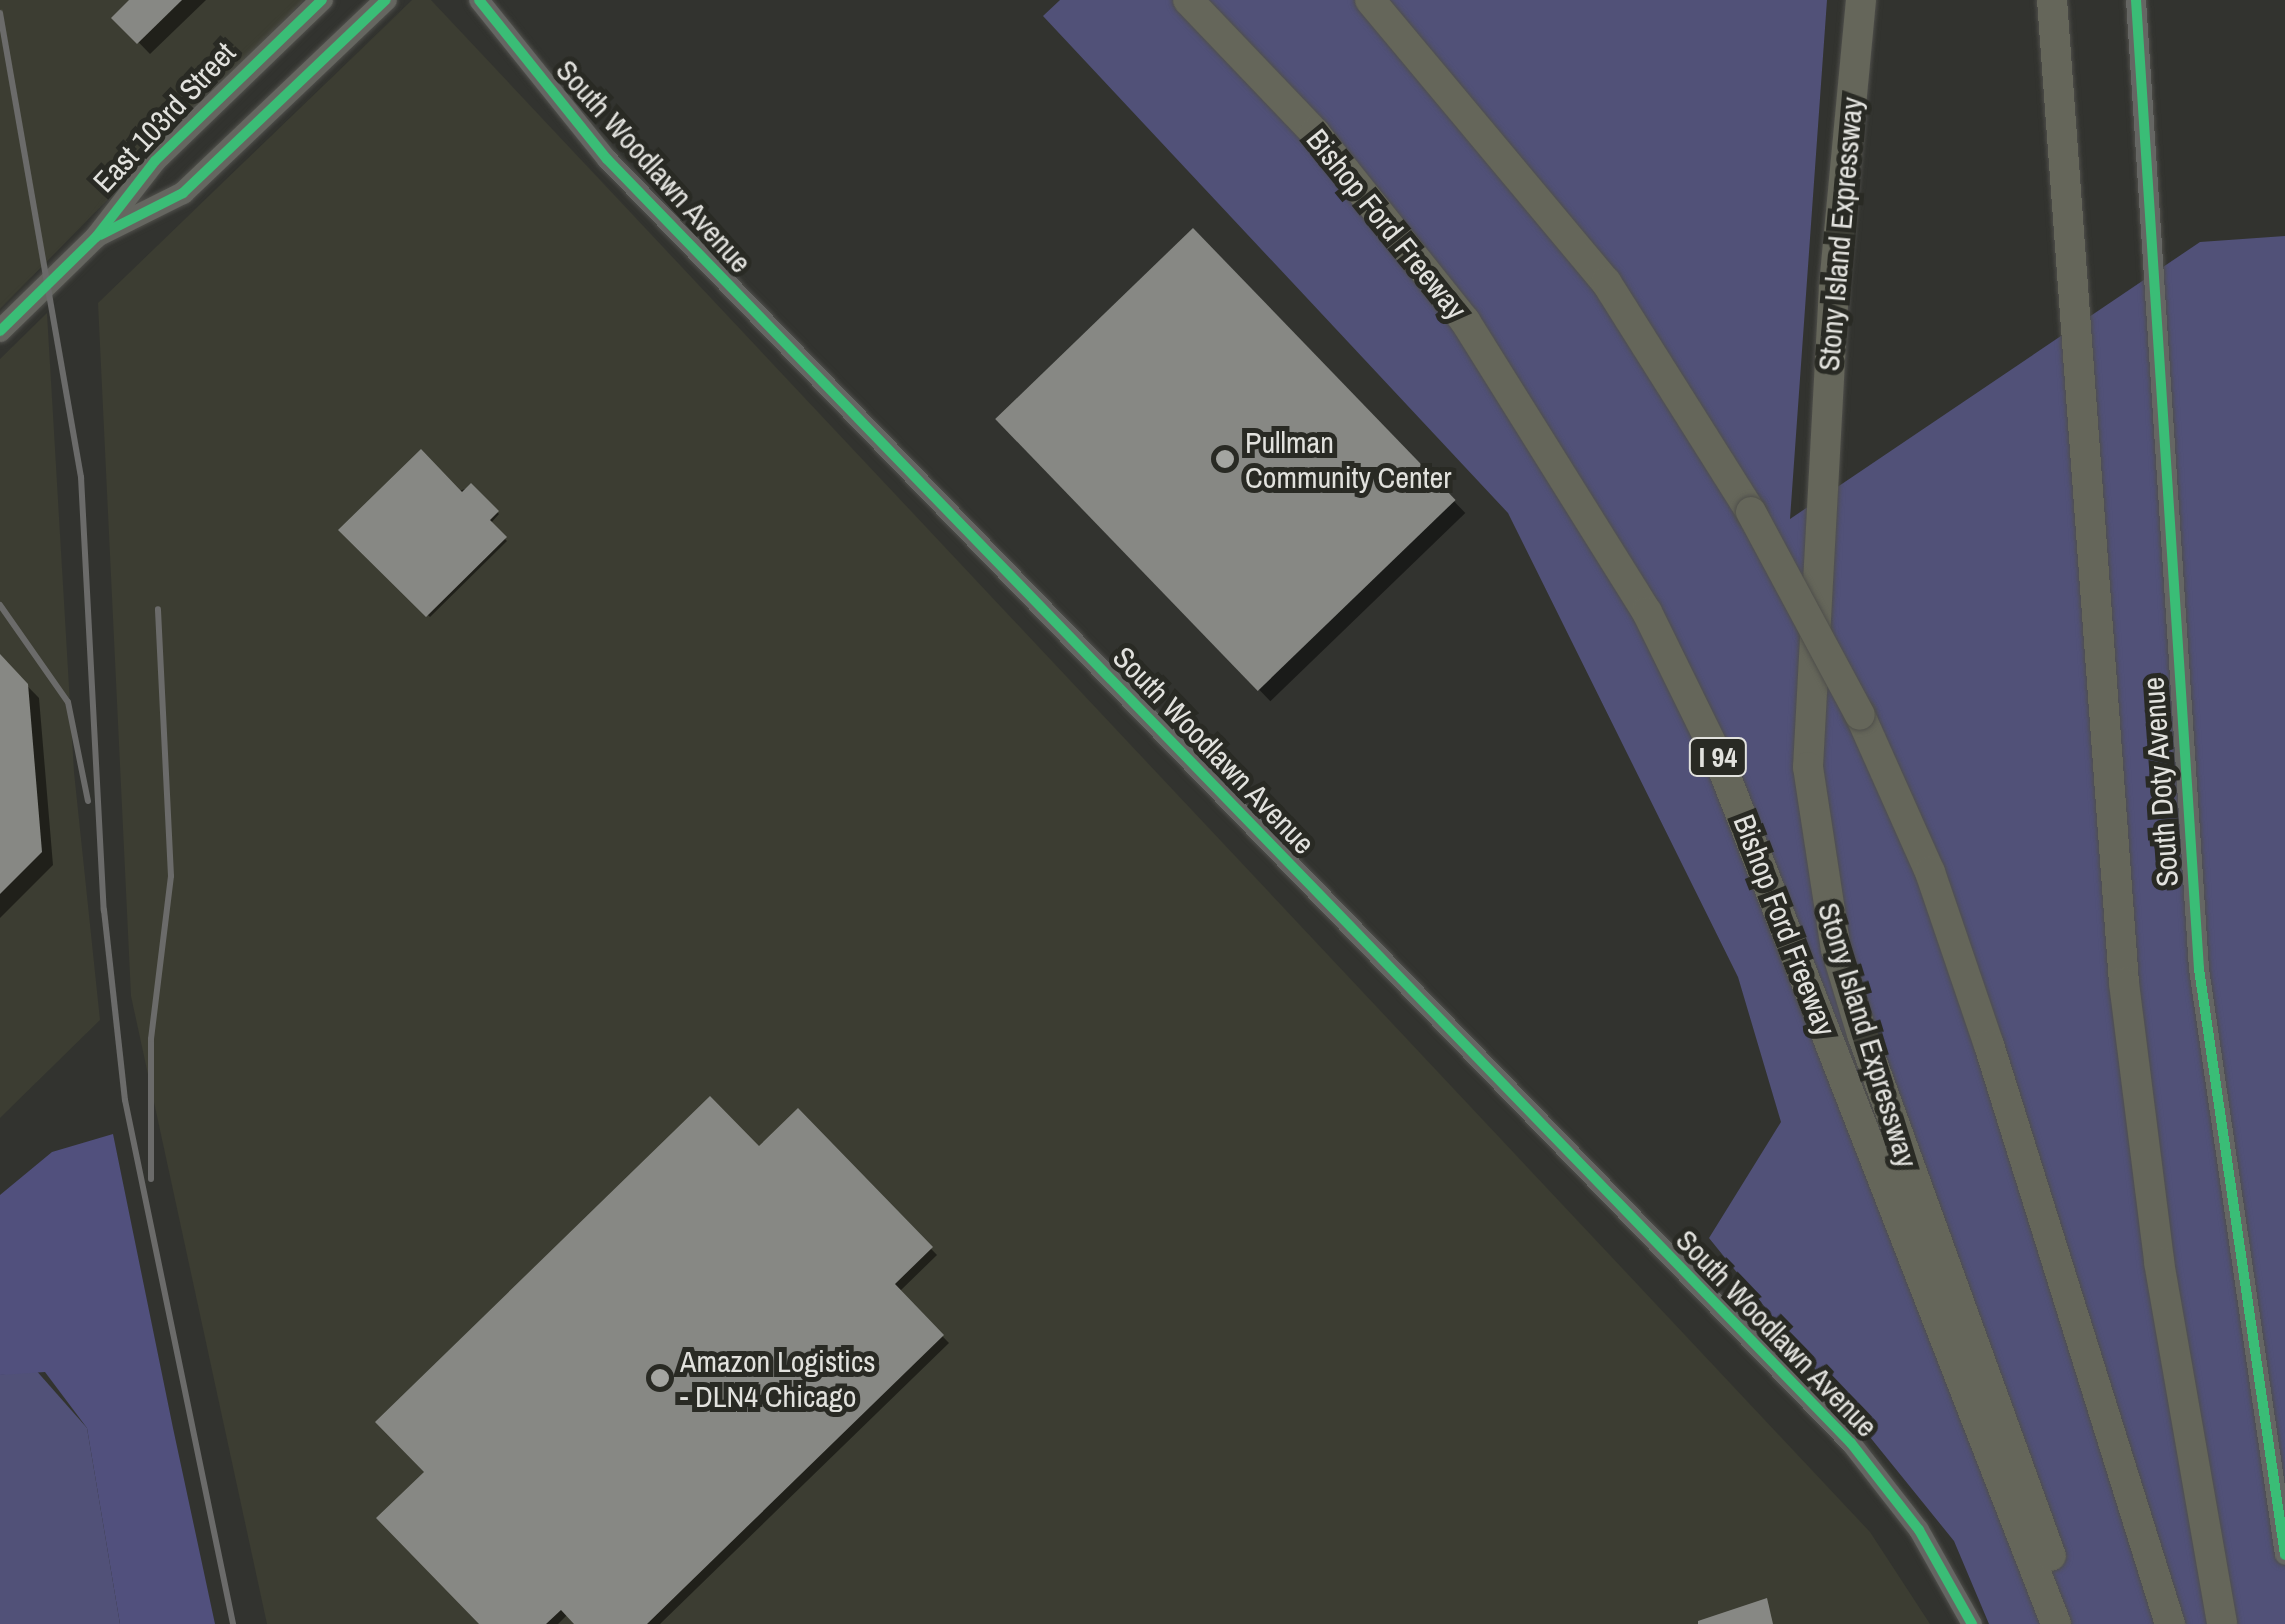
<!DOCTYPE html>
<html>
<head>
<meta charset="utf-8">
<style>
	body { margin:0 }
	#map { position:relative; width:2285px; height:1624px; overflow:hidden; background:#32332f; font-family:"Archivo Narrow",sans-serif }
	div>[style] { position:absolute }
	.built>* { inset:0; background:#3c3d32 }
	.green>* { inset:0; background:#515178 }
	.forest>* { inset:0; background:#51507d }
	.shadow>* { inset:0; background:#0007; transform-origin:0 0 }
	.building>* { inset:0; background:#878884; transform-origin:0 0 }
	.roads { filter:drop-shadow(0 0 2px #4f4f4b) drop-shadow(0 0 2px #4f4f4b) }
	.tertiary>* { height:20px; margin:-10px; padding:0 10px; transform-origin:10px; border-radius:10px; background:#656663 }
	.secondary>* { height:22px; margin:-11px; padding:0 11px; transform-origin:11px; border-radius:11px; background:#656660 }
	.motorway>* { height:30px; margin:-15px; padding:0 15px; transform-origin:15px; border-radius:15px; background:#65665a }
	.rail>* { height:6px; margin:-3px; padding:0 3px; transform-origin:3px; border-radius:3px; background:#6b6b6a }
	.bridges { filter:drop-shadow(0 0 2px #4f4f4b) drop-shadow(0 0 2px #4f4f4b) }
	.motorway-bridge>* { height:30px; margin:-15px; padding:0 15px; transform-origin:15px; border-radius:15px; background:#65665a }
	.cycleway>* { height:10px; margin:-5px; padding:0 5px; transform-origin:5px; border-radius:5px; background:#3abd76 }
	.dots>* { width:28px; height:28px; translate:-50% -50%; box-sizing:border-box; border:5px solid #292a24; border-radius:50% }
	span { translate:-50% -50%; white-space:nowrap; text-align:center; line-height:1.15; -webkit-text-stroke:10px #292a24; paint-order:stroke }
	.shield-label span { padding:2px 8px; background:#292a24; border:2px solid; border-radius:8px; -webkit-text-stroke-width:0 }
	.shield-label { font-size:28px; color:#e2e2de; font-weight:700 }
	.street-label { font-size:30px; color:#e2e2de }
	.poi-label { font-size:30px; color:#e2e2de }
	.left { translate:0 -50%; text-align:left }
</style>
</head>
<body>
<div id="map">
	<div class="built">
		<div style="clip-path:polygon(0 0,304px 0,0 309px)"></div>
		<div style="clip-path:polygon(412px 0,431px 0,1870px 1532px,1930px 1624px,267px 1624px,131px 996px,98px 303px)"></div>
		<div style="clip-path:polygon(47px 313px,74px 772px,100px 1020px,0 1118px,0 359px)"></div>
	</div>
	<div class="green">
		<div style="clip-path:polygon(1060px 0,1827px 0,1790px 519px,2200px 242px,2285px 236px,2285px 1624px,1989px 1624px,1954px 1541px,1709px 1238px,1781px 1122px,1738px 977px,1508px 513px,1043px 16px)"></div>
		<div style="clip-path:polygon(34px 1368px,87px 1428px,120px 1624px,0 1624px,0 1375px)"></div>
	</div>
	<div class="forest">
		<div style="clip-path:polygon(113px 1134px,173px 1428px,215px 1624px,120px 1624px,87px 1428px,45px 1372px,0 1375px,0 1195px,52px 1152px)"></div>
	</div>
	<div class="shadow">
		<div style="clip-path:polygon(133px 0,206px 0,150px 54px,115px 18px)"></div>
		<div style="left:1193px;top:231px;width:392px;height:271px;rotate:46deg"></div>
		<div style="clip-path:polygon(471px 487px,499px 514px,490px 524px,507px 541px,430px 617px,341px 530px)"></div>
		<div style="clip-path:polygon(0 658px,39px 698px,53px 865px,0 918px)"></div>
		<div style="clip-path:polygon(804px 1118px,937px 1255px,899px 1292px,949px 1343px,660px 1624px,578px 1624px,568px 1614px,558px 1624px,483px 1624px,759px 1149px)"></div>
	</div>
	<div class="building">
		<div style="clip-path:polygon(129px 0,182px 0,137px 44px,111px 18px)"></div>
		<div style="left:1193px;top:228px;width:378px;height:275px;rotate:46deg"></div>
		<div style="clip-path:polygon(421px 449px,462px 492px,471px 483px,499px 511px,490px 520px,507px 537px,426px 617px,338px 530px)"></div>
		<div style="clip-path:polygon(0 654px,28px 684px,42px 852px,0 894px)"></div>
		<div style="clip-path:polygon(710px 1096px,759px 1146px,798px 1108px,933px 1247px,895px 1284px,944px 1335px,647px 1624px,574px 1624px,561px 1610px,546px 1624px,479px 1624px,376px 1518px,424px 1472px,375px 1422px)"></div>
		<div style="clip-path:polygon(1767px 1598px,1773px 1624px,1698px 1624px,1698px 1621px)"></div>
	</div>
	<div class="roads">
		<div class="tertiary">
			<div style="left:479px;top:0;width:204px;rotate:51.2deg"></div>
			<div style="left:607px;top:159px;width:1788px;rotate:45.91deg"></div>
			<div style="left:1851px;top:1443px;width:110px;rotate:52deg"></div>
			<div style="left:1919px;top:1530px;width:108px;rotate:60.6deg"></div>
			<div style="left:2136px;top:0;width:971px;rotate:86.28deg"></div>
			<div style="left:2199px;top:969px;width:592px;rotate:81.65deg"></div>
		</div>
		<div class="secondary">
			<div style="left:99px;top:235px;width:94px;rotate:-26.6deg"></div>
			<div style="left:183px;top:193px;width:280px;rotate:-43.6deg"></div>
			<div style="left:0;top:331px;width:134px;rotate:-44.4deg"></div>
			<div style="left:96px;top:237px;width:96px;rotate:-52.2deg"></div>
			<div style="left:155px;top:161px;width:232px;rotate:-44deg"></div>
		</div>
		<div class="motorway">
			<div style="left:1188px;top:0;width:184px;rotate:46.3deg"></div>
			<div style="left:1315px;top:133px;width:241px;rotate:51.4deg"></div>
			<div style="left:1465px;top:321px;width:343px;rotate:58deg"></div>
			<div style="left:1647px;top:612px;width:164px;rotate:63.9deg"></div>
			<div style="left:1719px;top:759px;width:928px;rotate:68.71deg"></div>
			<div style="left:1370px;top:0;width:368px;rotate:50.1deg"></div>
			<div style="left:1606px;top:282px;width:272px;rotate:57.8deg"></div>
			<div style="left:1861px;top:0;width:288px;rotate:95.4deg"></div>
			<div style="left:1834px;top:287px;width:481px;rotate:93.1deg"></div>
			<div style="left:1808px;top:767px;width:184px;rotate:81.3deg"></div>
			<div style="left:1836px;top:949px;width:89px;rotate:73deg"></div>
			<div style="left:1862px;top:1034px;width:555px;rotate:70.1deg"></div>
			<div style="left:2052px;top:0;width:986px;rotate:85.81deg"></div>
			<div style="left:2124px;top:983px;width:281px;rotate:82.8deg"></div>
			<div style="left:2159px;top:1262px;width:367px;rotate:80.1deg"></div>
			<div style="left:1860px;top:715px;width:172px;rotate:66deg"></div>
			<div style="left:1930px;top:872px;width:183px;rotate:71.2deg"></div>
			<div style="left:1989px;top:1045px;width:607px;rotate:72.64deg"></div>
		</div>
	</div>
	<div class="rail">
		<div style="left:0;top:13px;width:471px;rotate:80.1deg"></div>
		<div style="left:81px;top:477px;width:434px;rotate:87deg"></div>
		<div style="left:104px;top:910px;width:191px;rotate:83.7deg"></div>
		<div style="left:125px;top:1100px;width:535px;rotate:78.35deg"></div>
		<div style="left:0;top:605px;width:118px;rotate:55deg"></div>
		<div style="left:68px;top:702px;width:101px;rotate:78.6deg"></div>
		<div style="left:151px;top:1179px;width:140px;rotate:-90deg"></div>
		<div style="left:151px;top:1039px;width:164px;rotate:-83deg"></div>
		<div style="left:171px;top:876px;width:267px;rotate:-92.8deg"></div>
	</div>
	<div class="bridges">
		<div class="motorway-bridge">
			<div style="left:1751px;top:512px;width:230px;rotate:61.8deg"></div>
		</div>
	</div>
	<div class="cycleway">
		<div style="left:479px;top:0;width:204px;rotate:51.2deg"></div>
		<div style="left:607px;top:159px;width:1788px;rotate:45.91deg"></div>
		<div style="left:1851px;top:1443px;width:110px;rotate:52deg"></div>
		<div style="left:1919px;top:1530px;width:108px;rotate:60.6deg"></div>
		<div style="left:2136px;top:0;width:971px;rotate:86.28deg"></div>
		<div style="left:2199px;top:969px;width:592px;rotate:81.65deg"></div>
		<div style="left:100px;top:235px;width:93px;rotate:-26.8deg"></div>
		<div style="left:183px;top:193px;width:280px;rotate:-43.6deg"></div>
		<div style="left:0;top:331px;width:134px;rotate:-44.4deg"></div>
		<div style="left:96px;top:237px;width:96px;rotate:-52.2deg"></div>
		<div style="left:155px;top:161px;width:232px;rotate:-44deg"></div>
	</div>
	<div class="dots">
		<div style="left:1225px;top:459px;background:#a4a5a1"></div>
		<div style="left:660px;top:1378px;background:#a4a5a1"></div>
	</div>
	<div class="shield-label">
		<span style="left:1718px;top:757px">I 94</span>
	</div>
	<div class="street-label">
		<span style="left:164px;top:117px;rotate:-47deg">East 103rd Street</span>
		<span style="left:654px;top:166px;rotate:48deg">South Woodlawn Avenue</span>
		<span style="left:1387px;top:224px;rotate:51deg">Bishop Ford Freeway</span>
		<span style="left:1840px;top:234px;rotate:-85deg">Stony Island Expressway</span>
		<span style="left:1214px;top:750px;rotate:46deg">South Woodlawn Avenue</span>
		<span style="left:2160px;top:782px;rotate:-94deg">South Doty Avenue</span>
		<span style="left:1785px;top:925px;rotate:69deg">Bishop Ford Freeway</span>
		<span style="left:1868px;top:1035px;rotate:73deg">Stony Island Expressway</span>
		<span style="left:1777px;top:1333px;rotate:46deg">South Woodlawn Avenue</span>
	</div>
	<div class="poi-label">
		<span class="left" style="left:1245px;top:459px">Pullman<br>Community Center</span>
		<span class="left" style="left:680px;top:1378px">Amazon Logistics<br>- DLN4 Chicago</span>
	</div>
</div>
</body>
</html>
